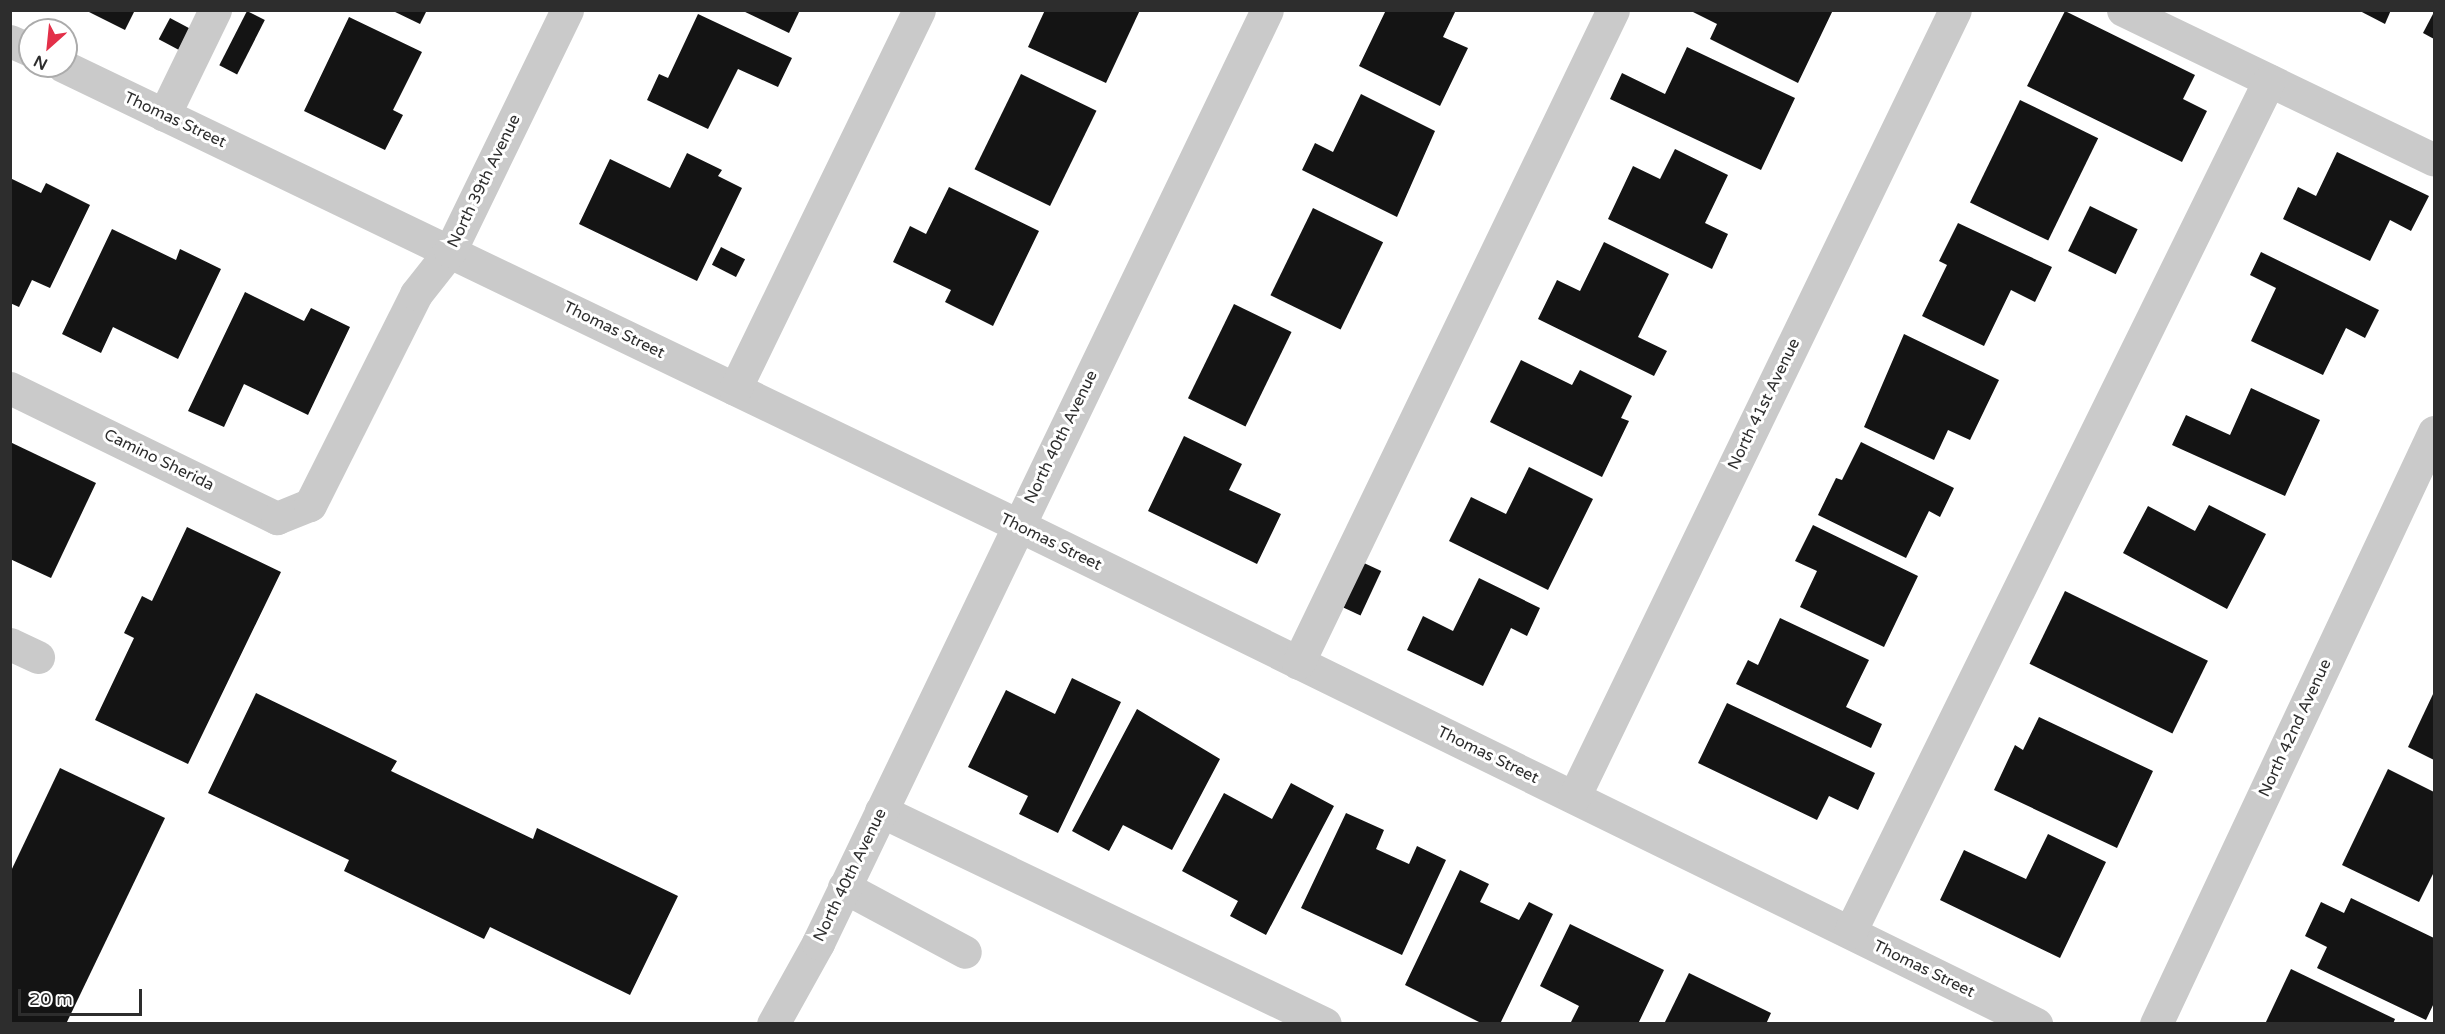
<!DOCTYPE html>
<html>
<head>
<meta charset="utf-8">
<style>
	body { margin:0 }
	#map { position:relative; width:2445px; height:1034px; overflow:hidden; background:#fff; font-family:"Varela Round",sans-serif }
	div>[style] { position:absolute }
	.building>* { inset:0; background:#141414; transform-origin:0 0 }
	.minor>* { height:33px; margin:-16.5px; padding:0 16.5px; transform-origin:16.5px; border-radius:16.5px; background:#cacaca }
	span { translate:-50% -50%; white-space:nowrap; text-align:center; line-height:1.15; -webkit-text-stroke:6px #fff; paint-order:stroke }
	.street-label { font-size:16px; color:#2d2d2d }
	.frame { position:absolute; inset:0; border:12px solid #2d2d2d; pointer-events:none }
	.north { position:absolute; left:18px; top:18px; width:60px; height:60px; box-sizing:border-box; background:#fff; border:2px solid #ababab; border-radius:50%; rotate:207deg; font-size:16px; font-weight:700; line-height:24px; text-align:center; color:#2d2d2d }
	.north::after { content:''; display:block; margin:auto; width:21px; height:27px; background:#e33049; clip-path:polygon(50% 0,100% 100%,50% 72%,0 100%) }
	.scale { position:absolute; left:18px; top:989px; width:124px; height:27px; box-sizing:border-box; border:3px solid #2d2d2d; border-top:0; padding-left:8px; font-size:18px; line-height:21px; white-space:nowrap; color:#2d2d2d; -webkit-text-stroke:4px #fff; paint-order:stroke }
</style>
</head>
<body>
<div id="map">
	<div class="building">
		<div style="clip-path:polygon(85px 10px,135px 10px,125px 30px)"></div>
		<div style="clip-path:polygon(391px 10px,427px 10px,420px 24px)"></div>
		<div style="clip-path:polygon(741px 10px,800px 10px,789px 33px)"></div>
		<div style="clip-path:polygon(1045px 10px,1140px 10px,1106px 83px,1028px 47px)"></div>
		<div style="clip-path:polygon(1386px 10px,1456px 10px,1443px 37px,1468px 48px,1440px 106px,1359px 66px)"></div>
		<div style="clip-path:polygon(1689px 10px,1833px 10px,1798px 83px,1710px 39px,1717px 24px)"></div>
		<div style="clip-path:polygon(2358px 10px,2391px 10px,2385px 24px)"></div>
		<div style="left:247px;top:11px;width:20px;height:61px;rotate:27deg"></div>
		<div style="clip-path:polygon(2065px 11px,2195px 75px,2183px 99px,2207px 111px,2182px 162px,2027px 86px)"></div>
		<div style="clip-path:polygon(2434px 12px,2434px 39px,2423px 33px)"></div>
		<div style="clip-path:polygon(698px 14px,792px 58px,778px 87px,738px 69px,708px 129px,647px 100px,659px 74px,668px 78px)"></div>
		<div style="clip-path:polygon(349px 17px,422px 52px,393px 110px,403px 115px,385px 150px,304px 111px)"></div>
		<div style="left:170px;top:18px;width:24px;height:24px;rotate:28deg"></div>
		<div style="clip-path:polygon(1687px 47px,1795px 98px,1761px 170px,1610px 99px,1622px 73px,1665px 94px)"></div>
		<div style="left:1021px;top:74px;width:84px;height:106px;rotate:26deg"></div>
		<div style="clip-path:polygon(1361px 94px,1435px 131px,1397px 217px,1302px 170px,1315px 143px,1333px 152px)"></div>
		<div style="left:2020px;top:100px;width:87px;height:114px;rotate:26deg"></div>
		<div style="clip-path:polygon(1675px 149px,1728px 175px,1705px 223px,1728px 234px,1712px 269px,1608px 219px,1633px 166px,1660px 179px)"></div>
		<div style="clip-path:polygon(2337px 152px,2429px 196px,2411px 231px,2390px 220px,2370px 261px,2283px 219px,2298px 187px,2316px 196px)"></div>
		<div style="clip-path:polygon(687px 153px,722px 170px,718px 176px,742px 188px,697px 281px,579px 224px,610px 159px,670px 188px)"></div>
		<div style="clip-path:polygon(10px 178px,41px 193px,46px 183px,90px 205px,50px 288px,32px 280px,19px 307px,10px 303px)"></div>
		<div style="clip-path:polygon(949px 187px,1039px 231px,993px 326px,945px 302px,951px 290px,893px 262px,910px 226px,926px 234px)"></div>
		<div style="left:2090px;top:206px;width:53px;height:50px;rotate:26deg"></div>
		<div style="left:1313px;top:208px;width:78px;height:97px;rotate:26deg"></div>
		<div style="clip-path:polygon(1958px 223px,2052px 267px,2035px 302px,2011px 290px,1984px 346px,1922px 316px,1947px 265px,1939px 261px)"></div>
		<div style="clip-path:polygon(112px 229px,176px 260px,180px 249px,221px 269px,178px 359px,113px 327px,101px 353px,62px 334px)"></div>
		<div style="clip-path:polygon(1604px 242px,1669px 274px,1638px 337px,1667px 351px,1654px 376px,1538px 319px,1557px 280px,1580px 291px)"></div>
		<div style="left:721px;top:247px;width:27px;height:20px;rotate:27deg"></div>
		<div style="clip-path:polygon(2261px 252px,2379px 310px,2365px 338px,2346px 328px,2323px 375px,2251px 341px,2276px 288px,2250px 275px)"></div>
		<div style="clip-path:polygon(245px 292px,304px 321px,311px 308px,350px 327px,308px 415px,244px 384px,224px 427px,188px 411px)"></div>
		<div style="left:1234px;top:304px;width:64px;height:105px;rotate:26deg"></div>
		<div style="clip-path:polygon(1904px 334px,1999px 380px,1970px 440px,1948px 430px,1934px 460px,1864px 427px)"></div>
		<div style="clip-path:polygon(1521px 360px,1572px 385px,1580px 370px,1632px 396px,1621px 418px,1629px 421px,1602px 477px,1490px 422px)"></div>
		<div style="clip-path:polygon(2251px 388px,2320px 420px,2285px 496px,2172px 445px,2186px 415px,2230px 435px)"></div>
		<div style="clip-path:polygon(1184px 436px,1242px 464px,1229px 490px,1281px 514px,1257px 564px,1148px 511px)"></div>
		<div style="clip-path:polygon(10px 442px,96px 483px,51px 578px,10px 559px)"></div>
		<div style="clip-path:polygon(1861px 442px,1954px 488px,1940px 517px,1929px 511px,1906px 558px,1818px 515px,1836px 478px,1842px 480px)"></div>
		<div style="clip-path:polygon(1529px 467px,1593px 499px,1548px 590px,1449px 541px,1471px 497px,1506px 514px)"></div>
		<div style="clip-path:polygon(2209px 505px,2266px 534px,2227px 609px,2123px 553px,2148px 506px,2195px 531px)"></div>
		<div style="clip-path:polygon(1813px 525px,1918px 576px,1884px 647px,1800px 607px,1817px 571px,1795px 561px)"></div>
		<div style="clip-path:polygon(187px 527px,281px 572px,188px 764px,95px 720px,134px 638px,124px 633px,142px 596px,152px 601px)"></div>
		<div style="left:1364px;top:563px;width:19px;height:49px;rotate:25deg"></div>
		<div style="clip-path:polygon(1479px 578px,1540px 608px,1527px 636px,1511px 628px,1483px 686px,1407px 650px,1423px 616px,1453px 631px)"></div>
		<div style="left:2065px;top:591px;width:159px;height:81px;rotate:26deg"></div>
		<div style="clip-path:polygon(1780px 618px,1869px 660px,1846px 707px,1882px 724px,1871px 748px,1736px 684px,1748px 660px,1758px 665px)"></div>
		<div style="clip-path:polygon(1072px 678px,1121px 702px,1058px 833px,1019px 814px,1028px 796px,968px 767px,1006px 690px,1055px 714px)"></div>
		<div style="clip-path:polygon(2434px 692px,2434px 760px,2408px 747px)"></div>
		<div style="clip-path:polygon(256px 693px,397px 761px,391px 771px,533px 839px,537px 828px,678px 896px,630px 995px,490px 927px,484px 939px,344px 871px,349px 860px,208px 793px)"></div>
		<div style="clip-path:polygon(1727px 703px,1875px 773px,1858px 810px,1829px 796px,1817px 820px,1698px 763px)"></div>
		<div style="clip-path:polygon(1137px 709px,1220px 759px,1172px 850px,1123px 825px,1109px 851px,1072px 831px)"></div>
		<div style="clip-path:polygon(2039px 717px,2153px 771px,2117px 848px,1994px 790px,2015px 745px,2023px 750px)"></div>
		<div style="clip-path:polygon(60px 768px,165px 818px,66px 1024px,10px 1024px,10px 873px)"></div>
		<div style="clip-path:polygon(2388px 769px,2434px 792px,2434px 872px,2419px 902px,2342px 865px)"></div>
		<div style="clip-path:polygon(1291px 783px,1334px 806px,1266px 935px,1230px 916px,1238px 901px,1182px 871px,1224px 793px,1272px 819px)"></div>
		<div style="clip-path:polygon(1346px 813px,1384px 830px,1376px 849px,1409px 864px,1417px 846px,1446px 860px,1402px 955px,1301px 908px)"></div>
		<div style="clip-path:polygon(2048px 834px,2106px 862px,2060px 958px,1940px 900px,1964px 850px,2026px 879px)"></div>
		<div style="clip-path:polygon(1460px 870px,1489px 884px,1480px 902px,1519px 920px,1529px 902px,1553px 914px,1500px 1024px,1483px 1024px,1405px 985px)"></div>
		<div style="clip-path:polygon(2351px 898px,2434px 938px,2434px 1003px,2426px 1020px,2317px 968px,2327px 947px,2305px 936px,2321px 902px,2344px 913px)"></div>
		<div style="clip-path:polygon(1570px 924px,1664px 970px,1638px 1024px,1570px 1024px,1579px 1006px,1540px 986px)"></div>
		<div style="clip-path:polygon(2291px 969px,2395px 1019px,2393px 1024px,2265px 1024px)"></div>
		<div style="clip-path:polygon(1689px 973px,1771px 1013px,1766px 1024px,1664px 1024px)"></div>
	</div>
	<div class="minor">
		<div style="left:2123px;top:10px;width:345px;rotate:25.7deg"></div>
		<div style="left:10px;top:41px;width:22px;rotate:24deg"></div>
		<div style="left:63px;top:66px;width:1060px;rotate:25.67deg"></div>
		<div style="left:1018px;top:525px;width:1134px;rotate:26.11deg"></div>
		<div style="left:164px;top:115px;width:117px;rotate:-64.1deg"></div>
		<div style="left:10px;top:388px;width:297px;rotate:26deg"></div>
		<div style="left:277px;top:518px;width:35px;rotate:-22deg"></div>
		<div style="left:310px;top:505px;width:236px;rotate:-63.3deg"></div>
		<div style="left:416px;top:294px;width:55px;rotate:-51.7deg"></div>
		<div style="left:450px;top:251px;width:268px;rotate:-64.1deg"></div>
		<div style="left:735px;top:389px;width:421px;rotate:-64.1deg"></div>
		<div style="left:10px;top:644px;width:31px;rotate:25deg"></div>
		<div style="left:1298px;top:663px;width:725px;rotate:-64.25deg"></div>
		<div style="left:1574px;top:797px;width:874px;rotate:-64.17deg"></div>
		<div style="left:881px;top:811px;width:492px;rotate:25.6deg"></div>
		<div style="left:844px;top:887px;width:137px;rotate:28.2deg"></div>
		<div style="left:1850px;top:932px;width:949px;rotate:-63.79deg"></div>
		<div style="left:773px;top:1024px;width:93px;rotate:-60.9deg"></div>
		<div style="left:818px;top:943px;width:1035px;rotate:-64.3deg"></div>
		<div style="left:2156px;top:1024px;width:654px;rotate:-64.85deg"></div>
	</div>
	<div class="street-label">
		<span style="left:175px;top:120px;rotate:25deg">Thomas Street</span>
		<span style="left:484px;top:181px;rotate:-64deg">North 39th Avenue</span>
		<span style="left:614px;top:330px;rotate:26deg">Thomas Street</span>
		<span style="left:1764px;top:404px;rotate:-64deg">North 41st Avenue</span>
		<span style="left:1061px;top:437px;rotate:-64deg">North 40th Avenue</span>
		<span style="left:159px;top:460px;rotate:26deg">Camino Sherida</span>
		<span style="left:1051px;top:542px;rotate:26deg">Thomas Street</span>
		<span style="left:2295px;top:728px;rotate:-65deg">North 42nd Avenue</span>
		<span style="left:1488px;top:755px;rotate:26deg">Thomas Street</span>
		<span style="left:850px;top:875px;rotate:-64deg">North 40th Avenue</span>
		<span style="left:1924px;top:969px;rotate:26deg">Thomas Street</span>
	</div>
	<div class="frame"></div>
	<div class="north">N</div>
	<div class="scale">20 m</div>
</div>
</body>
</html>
